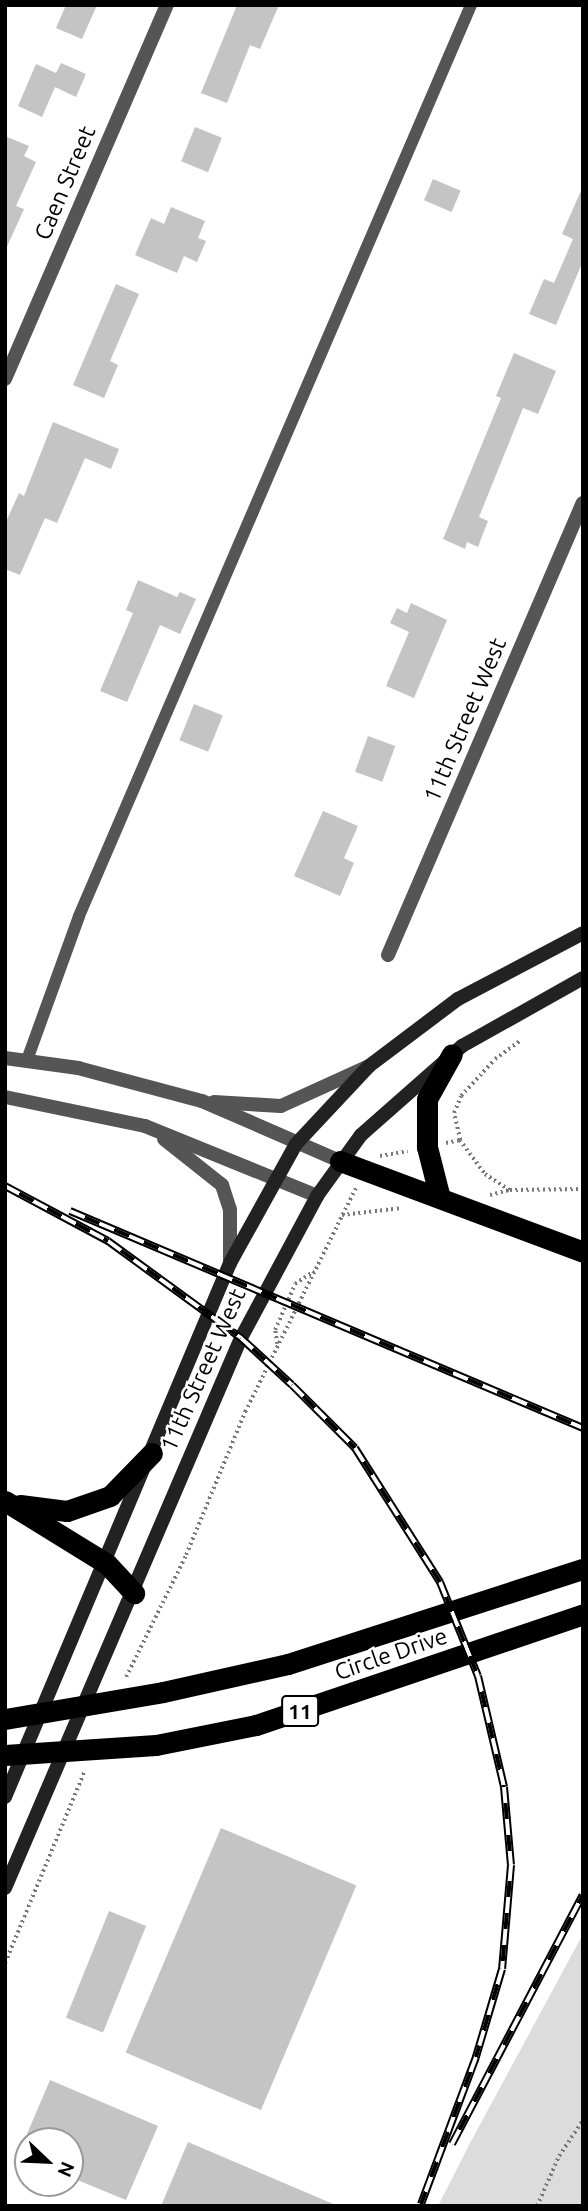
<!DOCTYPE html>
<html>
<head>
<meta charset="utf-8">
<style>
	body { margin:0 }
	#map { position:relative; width:588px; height:2211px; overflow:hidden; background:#fff; font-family:Ubuntu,sans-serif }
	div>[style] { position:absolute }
	.green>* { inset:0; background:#dcdcdc }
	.building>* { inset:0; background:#c4c4c4; transform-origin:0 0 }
	.path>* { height:3.5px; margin-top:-1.75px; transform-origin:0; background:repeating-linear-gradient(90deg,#777 0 2px,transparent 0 5.5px) }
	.lane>* { height:12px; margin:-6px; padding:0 6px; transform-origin:6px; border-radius:6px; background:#555 }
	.street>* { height:14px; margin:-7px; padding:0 7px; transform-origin:7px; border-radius:7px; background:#555 }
	.secondary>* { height:14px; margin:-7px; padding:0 7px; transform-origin:7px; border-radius:7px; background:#222 }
	.highway>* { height:21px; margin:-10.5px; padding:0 10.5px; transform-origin:10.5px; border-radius:10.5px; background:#000 }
	.rail>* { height:8px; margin-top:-4px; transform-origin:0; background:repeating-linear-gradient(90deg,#fff 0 16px,#000 0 32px); box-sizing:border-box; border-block:2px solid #000 }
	span { translate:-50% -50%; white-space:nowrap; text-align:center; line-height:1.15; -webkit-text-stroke:5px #fff; paint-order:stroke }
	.shield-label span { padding:2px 5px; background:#fff; border:2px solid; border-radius:5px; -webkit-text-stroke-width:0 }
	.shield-label { font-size:21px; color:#000; font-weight:700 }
	.street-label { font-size:23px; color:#000 }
	.frame { position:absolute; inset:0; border:7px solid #000; pointer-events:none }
	.north { position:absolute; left:14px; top:2127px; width:70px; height:70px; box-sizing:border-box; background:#fff; border:2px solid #999; border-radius:50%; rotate:113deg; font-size:19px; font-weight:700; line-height:28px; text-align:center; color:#000 }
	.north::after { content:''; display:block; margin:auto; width:24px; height:32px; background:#000; clip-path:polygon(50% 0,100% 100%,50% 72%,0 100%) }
</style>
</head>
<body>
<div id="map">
	<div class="green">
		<div style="clip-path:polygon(583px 1934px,583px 2206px,438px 2206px,469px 2145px)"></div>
	</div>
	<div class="building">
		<div style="clip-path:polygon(66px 5px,97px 5px,82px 39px,56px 28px)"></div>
		<div style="clip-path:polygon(237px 5px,279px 5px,260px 49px,250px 45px,227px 103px,201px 93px)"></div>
		<div style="clip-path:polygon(61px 63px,86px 74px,76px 97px,55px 87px,42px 117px,18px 106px,36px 64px,56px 73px)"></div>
		<div style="left:195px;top:127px;width:29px;height:37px;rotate:22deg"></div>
		<div style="clip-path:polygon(5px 136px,29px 146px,24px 156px,36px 162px,16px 206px,24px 209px,5px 251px)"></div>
		<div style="left:433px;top:179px;width:30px;height:23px;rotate:23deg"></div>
		<div style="clip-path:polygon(583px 186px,583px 261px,556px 325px,529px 314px,544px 279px,554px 283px,573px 239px,562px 234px)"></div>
		<div style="clip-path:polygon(171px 207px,205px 221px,198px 238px,206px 241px,197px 262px,184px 256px,177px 273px,135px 255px,151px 218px,164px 224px)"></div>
		<div style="clip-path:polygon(116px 284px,139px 294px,110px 361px,118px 365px,104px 398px,73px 385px)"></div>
		<div style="clip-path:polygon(514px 353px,556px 371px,538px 414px,523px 408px,479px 517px,488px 521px,478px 547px,467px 542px,465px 549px,443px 539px,501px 398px,496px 396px)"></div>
		<div style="clip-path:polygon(53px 422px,119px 449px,111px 469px,85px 458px,57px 523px,45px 518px,20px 575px,5px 569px,5px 524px,19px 493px,24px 496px)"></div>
		<div style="clip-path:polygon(138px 580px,177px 597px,180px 592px,196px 599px,180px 634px,160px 625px,127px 702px,100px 691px,133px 613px,126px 610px)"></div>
		<div style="clip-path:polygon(411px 603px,447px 620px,414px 698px,386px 686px,409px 632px,390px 623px,397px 608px,407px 613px)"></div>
		<div style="left:194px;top:704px;width:31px;height:39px;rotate:22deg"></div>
		<div style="left:368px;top:736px;width:29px;height:38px;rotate:20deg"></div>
		<div style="clip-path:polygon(323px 811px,358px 826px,344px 858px,354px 863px,340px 896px,294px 876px)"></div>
		<div style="left:221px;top:1828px;width:147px;height:244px;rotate:23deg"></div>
		<div style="left:109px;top:1911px;width:40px;height:115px;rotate:22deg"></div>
		<div style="clip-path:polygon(50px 2080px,158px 2126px,126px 2200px,70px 2177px,70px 2141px,24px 2141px)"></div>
		<div style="clip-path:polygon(188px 2142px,338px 2206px,161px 2206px)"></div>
	</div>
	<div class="path">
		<div style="left:460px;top:1140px;width:28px;rotate:-103deg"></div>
		<div style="left:454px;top:1113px;width:18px;rotate:-68deg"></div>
		<div style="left:461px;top:1096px;width:50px;rotate:-47.4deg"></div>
		<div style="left:495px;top:1059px;width:32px;rotate:-36deg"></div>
		<div style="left:446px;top:1143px;width:14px;rotate:-12deg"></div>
		<div style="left:460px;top:1140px;width:42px;rotate:53.7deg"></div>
		<div style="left:485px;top:1174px;width:30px;rotate:33deg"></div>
		<div style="left:510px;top:1190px;width:73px;rotate:-0.8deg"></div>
		<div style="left:380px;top:1156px;width:28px;rotate:-10deg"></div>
		<div style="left:490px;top:1195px;width:20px;rotate:-15deg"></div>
		<div style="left:342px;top:1215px;width:60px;rotate:-6.7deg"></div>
		<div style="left:277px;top:1344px;width:14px;rotate:-98deg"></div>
		<div style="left:275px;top:1330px;width:50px;rotate:-66.5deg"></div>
		<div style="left:295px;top:1284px;width:23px;rotate:-34deg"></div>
		<div style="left:126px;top:1677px;width:136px;rotate:-63.8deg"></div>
		<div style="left:186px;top:1555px;width:155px;rotate:-67.6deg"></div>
		<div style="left:245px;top:1412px;width:251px;rotate:-63.7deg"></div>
		<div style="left:5px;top:1963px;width:209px;rotate:-67.5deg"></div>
		<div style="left:537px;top:2206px;width:55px;rotate:-66.3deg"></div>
		<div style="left:559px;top:2156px;width:43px;rotate:-56.3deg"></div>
	</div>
	<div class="lane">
		<div style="left:27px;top:1060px;width:153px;rotate:-70.1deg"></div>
		<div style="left:79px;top:916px;width:992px;rotate:-66.72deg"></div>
	</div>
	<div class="street">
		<div style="left:5px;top:379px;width:408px;rotate:-66.6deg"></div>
		<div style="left:388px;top:955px;width:492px;rotate:-66.7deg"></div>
		<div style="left:5px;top:1058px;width:74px;rotate:7.8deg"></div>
		<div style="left:78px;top:1068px;width:128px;rotate:14.9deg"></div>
		<div style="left:202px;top:1101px;width:150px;rotate:23.5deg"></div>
		<div style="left:5px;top:1097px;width:143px;rotate:11.7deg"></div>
		<div style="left:145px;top:1126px;width:186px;rotate:22.1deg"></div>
		<div style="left:214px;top:1102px;width:67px;rotate:3.4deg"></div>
		<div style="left:281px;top:1106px;width:94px;rotate:-24.4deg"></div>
		<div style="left:164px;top:1139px;width:74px;rotate:38.4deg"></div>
		<div style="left:222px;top:1185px;width:26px;rotate:72deg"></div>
		<div style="left:230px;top:1210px;width:53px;rotate:90deg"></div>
	</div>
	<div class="secondary">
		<div style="left:5px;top:1797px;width:579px;rotate:-67.15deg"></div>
		<div style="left:230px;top:1263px;width:136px;rotate:-61deg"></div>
		<div style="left:296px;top:1144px;width:107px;rotate:-46.9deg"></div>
		<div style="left:369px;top:1066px;width:111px;rotate:-37deg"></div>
		<div style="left:458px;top:999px;width:141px;rotate:-27.8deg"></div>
		<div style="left:5px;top:1888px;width:598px;rotate:-66.78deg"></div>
		<div style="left:241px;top:1338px;width:161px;rotate:-61.8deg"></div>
		<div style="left:317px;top:1196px;width:75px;rotate:-54.2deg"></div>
		<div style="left:361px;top:1135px;width:135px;rotate:-41.4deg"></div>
		<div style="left:462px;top:1046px;width:139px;rotate:-29.3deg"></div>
	</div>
	<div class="highway">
		<div style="left:340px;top:1161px;width:259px;rotate:20.5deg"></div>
		<div style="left:440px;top:1198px;width:53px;rotate:-104.3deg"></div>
		<div style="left:427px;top:1147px;width:48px;rotate:-90deg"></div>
		<div style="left:427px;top:1099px;width:51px;rotate:-60.9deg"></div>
		<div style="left:5px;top:1501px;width:120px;rotate:31.7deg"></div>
		<div style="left:107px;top:1564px;width:40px;rotate:47deg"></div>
		<div style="left:20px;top:1505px;width:47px;rotate:7.3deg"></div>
		<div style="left:67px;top:1511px;width:46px;rotate:-19.2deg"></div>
		<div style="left:110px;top:1496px;width:60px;rotate:-45.7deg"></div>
		<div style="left:5px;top:1719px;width:160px;rotate:-9.7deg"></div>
		<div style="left:163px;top:1692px;width:128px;rotate:-12.6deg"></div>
		<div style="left:288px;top:1664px;width:310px;rotate:-17.9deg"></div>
		<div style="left:5px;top:1755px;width:151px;rotate:-3.8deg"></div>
		<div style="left:156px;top:1745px;width:102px;rotate:-11.3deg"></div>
		<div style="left:256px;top:1725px;width:345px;rotate:-18.7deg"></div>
	</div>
	<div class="rail">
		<div style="left:5px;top:1186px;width:117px;rotate:28.1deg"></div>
		<div style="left:108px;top:1241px;width:165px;rotate:36.1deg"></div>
		<div style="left:241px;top:1338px;width:69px;rotate:42.7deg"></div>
		<div style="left:292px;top:1385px;width:89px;rotate:45deg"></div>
		<div style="left:355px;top:1448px;width:159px;rotate:57.6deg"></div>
		<div style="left:440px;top:1582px;width:101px;rotate:68deg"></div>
		<div style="left:478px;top:1676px;width:114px;rotate:76.8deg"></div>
		<div style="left:504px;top:1787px;width:78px;rotate:84.9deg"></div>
		<div style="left:511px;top:1865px;width:104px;rotate:94.9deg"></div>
		<div style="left:502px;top:1969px;width:92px;rotate:106.5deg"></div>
		<div style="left:476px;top:2057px;width:157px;rotate:110.5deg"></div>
		<div style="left:70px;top:1211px;width:557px;rotate:22.93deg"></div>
		<div style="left:452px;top:2144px;width:281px;rotate:-62.3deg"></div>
	</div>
	<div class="shield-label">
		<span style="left:300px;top:1711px">11</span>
	</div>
	<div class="street-label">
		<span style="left:65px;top:183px;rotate:-67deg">Caen Street</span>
		<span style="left:465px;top:720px;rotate:-67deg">11th Street West</span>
		<span style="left:203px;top:1370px;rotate:-66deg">11th Street West</span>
		<span style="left:391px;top:1654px;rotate:-19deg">Circle Drive</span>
	</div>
	<div class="frame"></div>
	<div class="north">N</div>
</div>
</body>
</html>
